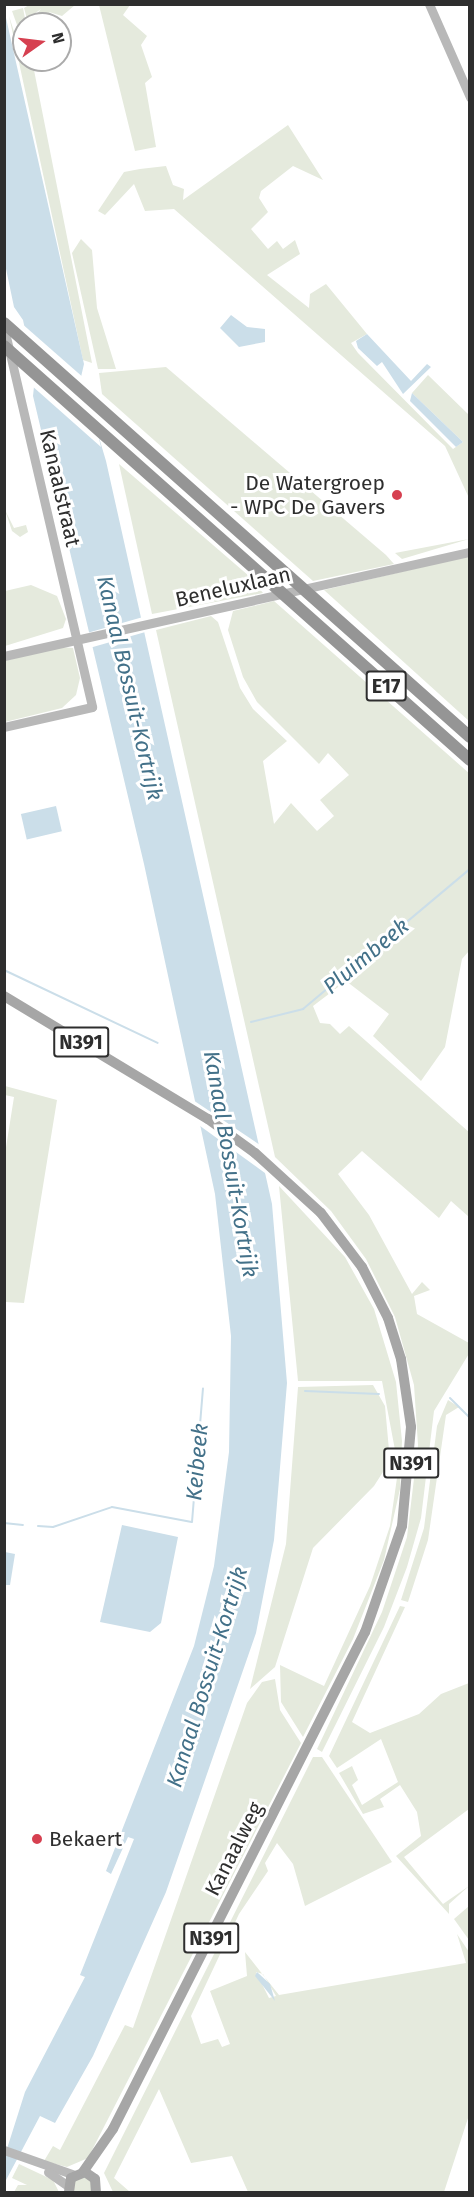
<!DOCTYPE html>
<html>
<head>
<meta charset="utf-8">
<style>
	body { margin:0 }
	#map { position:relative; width:474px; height:2197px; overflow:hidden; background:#fff; font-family:"Fira Sans",sans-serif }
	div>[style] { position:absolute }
	.green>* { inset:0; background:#e5eadd }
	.water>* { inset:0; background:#cbdee9; transform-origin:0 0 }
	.pier>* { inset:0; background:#fff; transform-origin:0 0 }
	.stream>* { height:2px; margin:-1px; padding:0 1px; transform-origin:1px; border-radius:1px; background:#cbdee9 }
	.secondary>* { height:9px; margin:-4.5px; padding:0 4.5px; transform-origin:4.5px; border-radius:4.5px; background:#b8b8b8 }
	.primary>* { height:10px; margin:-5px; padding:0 5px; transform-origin:5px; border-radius:5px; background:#a6a6a6 }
	.highway>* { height:12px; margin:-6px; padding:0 6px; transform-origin:6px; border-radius:6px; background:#959595 }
	.dots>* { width:16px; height:16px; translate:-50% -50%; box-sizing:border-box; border:3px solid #fff; border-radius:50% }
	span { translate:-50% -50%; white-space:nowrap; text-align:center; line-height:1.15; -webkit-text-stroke:6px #fff; paint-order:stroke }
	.shield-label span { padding:2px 4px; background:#fff; border:2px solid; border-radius:4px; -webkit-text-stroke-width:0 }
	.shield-label { font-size:20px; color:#2e2e2e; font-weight:700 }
	.poi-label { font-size:21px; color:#2e2e2e }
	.right { translate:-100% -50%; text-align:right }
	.left { translate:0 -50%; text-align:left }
	.street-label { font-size:21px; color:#2e2e2e }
	.water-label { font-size:22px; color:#437189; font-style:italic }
	.frame { position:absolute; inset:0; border:6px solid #2e2e2e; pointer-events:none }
	.north { position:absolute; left:12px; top:12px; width:60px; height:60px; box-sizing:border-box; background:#fff; border:2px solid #ababab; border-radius:50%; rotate:76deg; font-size:16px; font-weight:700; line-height:24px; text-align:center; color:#2e2e2e }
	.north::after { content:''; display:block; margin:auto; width:21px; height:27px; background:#d64050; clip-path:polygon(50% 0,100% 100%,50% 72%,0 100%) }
</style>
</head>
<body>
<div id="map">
	<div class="green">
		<div style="clip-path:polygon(29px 5px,29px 4px,75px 5px,62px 16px,49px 12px,53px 17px,44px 24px,28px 24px,41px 9px,27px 19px,24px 8px)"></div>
		<div style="clip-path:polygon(99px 5px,130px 5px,123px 15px,147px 36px,141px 45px,152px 77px,145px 83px,156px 147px,135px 151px)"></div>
		<div style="clip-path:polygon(23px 8px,26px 24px,21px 36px,12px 11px)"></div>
		<div style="clip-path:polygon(9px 16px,18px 44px,24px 44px,24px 60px,32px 60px,92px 363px,83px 360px)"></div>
		<div style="clip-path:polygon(288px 125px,323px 180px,293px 166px,261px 191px,259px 198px,268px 212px,251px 229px,268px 249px,277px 241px,283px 249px,295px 240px,300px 254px,267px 275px,309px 308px,310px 294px,326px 284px,367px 334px,351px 343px,358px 353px,453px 449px,463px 442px,412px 393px,428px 375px,469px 415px,469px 498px,445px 446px,174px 209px,145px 211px,134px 184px,105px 215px,98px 211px,124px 172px,140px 169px,166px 166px,173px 185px,184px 189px,183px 200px)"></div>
		<div style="clip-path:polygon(81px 239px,92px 250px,97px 308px,116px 369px,98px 369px,72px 253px)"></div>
		<div style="clip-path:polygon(166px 367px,386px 555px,394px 564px,313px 581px,102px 394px,99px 373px)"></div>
		<div style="clip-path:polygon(119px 464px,249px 576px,263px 593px,152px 614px)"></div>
		<div style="clip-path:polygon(5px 510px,14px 528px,26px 525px,28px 532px,20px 537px,12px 531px)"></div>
		<div style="clip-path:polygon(469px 539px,402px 559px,395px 553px)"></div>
		<div style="clip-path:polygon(469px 556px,469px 721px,324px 590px)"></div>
		<div style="clip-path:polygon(31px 585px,57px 596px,66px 619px,63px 628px,5px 646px,5px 591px)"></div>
		<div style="clip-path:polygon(274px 601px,470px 774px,469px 951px,462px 959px,445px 1047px,421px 1081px,373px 1036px,389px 1014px,346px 981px,313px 1006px,320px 1023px,330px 1024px,340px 1034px,349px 1026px,470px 1133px,469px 1217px,451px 1201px,439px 1218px,362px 1151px,338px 1174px,369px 1215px,412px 1294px,422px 1282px,430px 1290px,414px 1296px,417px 1314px,469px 1343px,470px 1352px,434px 1411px,421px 1518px,407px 1567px,384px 1627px,322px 1752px,317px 1749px,382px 1612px,407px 1537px,418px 1445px,414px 1385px,395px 1317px,366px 1259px,331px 1211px,275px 1157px,156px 630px,211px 616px,218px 622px,240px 688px,253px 709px,287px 741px,263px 761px,274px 824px,291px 803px,317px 831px,334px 816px,320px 800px,349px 775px,328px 753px,319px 764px,257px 702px,243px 677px,228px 630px,233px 611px)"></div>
		<div style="clip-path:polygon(60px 647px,73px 648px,80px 678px,76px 695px,62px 708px,5px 722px,4px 661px)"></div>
		<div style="clip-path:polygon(5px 1086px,57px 1100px,24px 1303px,6px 1302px,5px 1312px,4px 1160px,14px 1097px,5px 1095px)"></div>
		<div style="clip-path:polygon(279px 1186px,345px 1257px,374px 1309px,396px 1382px,402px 1441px,400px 1489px,384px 1560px,353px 1639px,303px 1737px,281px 1702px,280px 1665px,324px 1686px,370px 1586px,390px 1526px,398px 1471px,390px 1467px,395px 1450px,382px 1381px,298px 1381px)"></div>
		<div style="clip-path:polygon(373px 1385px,385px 1406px,390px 1461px,374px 1486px,313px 1548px,275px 1667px,250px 1689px,286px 1544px,298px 1387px)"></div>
		<div style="clip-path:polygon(448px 1400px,459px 1407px,446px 1415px,428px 1540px,408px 1602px,401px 1600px,424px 1528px,437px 1426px)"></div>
		<div style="clip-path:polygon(400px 1606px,405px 1607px,352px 1722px,370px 1733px,419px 1714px,441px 1694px,469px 1683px,469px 1809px,404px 1857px,443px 1904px,469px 1886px,449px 1904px,449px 1914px,396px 1856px,421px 1836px,417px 1812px,400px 1785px,380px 1799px,384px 1807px,363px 1814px,339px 1773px,352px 1766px,358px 1780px,352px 1785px,362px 1805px,398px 1782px,381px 1739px,337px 1768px,329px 1756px)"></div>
		<div style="clip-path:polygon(275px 1679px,280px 1710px,301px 1743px,88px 2158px,67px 2167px,44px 2161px,53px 2146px,60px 2150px,125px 2025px,133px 2028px,247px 1703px,262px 1682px)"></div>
		<div style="clip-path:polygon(evenodd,313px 1757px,322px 1757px,392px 1862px,305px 1906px,293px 1864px,277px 1843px,265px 1863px,268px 1871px,239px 1914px,191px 2016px,201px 2044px,218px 2039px,222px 2047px,230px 2044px,210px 1991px,247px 1976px,245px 1952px,279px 1995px,466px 1963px,457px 1934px,469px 1952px,470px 2112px,444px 2192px,248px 2192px,232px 2156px,191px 2163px,159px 2089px,114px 2178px,130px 2192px,113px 2192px,104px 2173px,313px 1757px,256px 1972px,263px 1974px,276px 1996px,269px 1998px,256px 1972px)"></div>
		<div style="clip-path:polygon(469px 1906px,469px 1940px,454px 1919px)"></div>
		<div style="clip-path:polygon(19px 2164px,53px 2180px,59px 2192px,14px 2192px,18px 2185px,27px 2185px,12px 2178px)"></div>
		<div style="clip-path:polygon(90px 2177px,93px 2192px,73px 2192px,74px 2179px)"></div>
	</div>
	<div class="water">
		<div style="clip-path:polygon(4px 9px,84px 364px,81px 377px,106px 461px,272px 1204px,287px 1383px,274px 1540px,256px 1633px,166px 1892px,93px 2056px,55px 2123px,40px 2116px,5px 2182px,5px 2155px,25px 2092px,85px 1977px,80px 1975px,134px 1839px,128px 1837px,111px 1874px,106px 1871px,194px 1646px,214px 1566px,229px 1452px,231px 1336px,215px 1194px,144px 864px,33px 396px,35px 377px,23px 320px,14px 307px,5px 264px)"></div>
		<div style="clip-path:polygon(231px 315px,247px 327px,265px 329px,265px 342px,239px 347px,220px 328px)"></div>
		<div style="clip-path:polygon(367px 334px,411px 381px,427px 364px,431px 367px,403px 394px,382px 362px,377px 366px,358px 348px,356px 341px)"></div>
		<div style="clip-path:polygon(412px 393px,463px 442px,456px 447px,410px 401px)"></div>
		<div style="left:56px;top:806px;width:26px;height:36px;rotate:77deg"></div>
		<div style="clip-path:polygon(122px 1525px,178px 1537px,161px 1623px,150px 1632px,100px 1622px)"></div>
		<div style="clip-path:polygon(5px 1552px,15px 1554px,10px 1585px,5px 1585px)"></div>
		<div style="clip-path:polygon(257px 1972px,270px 1984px,275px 2001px,255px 1976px)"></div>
	</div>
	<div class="pier">
		<div style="clip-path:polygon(20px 322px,85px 379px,101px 447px,31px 385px)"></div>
		<div style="left:143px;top:617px;width:15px;height:60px;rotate:74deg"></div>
		<div style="clip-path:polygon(190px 1098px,263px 1147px,269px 1176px,196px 1123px)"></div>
	</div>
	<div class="stream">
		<div style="left:4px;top:970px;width:170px;rotate:25.4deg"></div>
		<div style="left:251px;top:1022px;width:54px;rotate:-14deg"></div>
		<div style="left:303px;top:1009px;width:218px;rotate:-40deg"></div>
		<div style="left:305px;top:1391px;width:74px;rotate:2.3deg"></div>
		<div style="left:450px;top:1398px;width:28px;rotate:45deg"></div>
		<div style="left:4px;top:1523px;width:19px;rotate:6deg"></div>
		<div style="left:38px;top:1526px;width:15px;rotate:4deg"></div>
		<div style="left:53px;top:1527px;width:62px;rotate:-18.7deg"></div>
		<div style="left:112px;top:1507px;width:81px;rotate:10.6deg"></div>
		<div style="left:192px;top:1522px;width:134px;rotate:-85.3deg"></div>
	</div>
	<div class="secondary">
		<div style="left:429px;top:4px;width:102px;rotate:66.2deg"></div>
		<div style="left:4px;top:328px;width:389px;rotate:76.9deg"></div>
		<div style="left:92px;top:707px;width:90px;rotate:167.2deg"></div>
		<div style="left:4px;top:656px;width:477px;rotate:-12.6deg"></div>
		<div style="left:4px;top:2150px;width:75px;rotate:19.4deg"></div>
		<div style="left:48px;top:2172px;width:24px;rotate:35deg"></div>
	</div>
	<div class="primary">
		<div style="left:4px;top:996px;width:238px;rotate:31.1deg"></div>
		<div style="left:208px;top:1119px;width:58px;rotate:35.9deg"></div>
		<div style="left:255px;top:1153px;width:89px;rotate:42.3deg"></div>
		<div style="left:321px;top:1213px;width:68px;rotate:52.8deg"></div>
		<div style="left:362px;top:1267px;width:57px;rotate:63deg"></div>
		<div style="left:388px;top:1318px;width:43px;rotate:72.4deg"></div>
		<div style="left:401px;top:1359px;width:69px;rotate:81.6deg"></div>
		<div style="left:411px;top:1427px;width:99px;rotate:95.2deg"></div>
		<div style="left:402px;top:1526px;width:112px;rotate:109.2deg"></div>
		<div style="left:365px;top:1632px;width:557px;rotate:116.89deg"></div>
		<div style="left:113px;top:2129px;width:52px;rotate:124.9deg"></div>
		<div style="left:69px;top:2192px;width:14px;rotate:-82deg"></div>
		<div style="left:71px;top:2178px;width:15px;rotate:-23deg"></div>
		<div style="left:85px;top:2172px;width:12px;rotate:35deg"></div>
		<div style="left:95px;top:2179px;width:13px;rotate:86deg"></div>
	</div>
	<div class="highway">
		<div style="left:4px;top:323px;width:623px;rotate:41.62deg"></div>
		<div style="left:4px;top:346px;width:623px;rotate:41.62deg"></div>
	</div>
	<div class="dots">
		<div style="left:397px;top:495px;background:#d64050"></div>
		<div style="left:37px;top:1839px;background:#d64050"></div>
	</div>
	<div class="shield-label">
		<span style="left:386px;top:686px">E17</span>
		<span style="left:81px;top:1042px">N391</span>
		<span style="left:411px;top:1463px">N391</span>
		<span style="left:211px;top:1938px">N391</span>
	</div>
	<div class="poi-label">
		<span class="right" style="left:385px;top:495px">De Watergroep<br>- WPC De Gavers</span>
		<span class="left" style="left:49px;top:1839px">Bekaert</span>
	</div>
	<div class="street-label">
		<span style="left:60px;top:488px;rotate:77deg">Kanaalstraat</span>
		<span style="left:233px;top:587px;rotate:-13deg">Beneluxlaan</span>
		<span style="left:234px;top:1849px;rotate:-63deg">Kanaalweg</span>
	</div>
	<div class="water-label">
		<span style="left:130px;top:688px;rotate:77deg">Kanaal Bossuit-Kortrijk</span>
		<span style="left:366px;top:956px;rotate:-40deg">Pluimbeek</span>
		<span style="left:231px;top:1164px;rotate:80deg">Kanaal Bossuit-Kortrijk</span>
		<span style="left:197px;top:1462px;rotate:-85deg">Keibeek</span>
		<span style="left:207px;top:1677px;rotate:-73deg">Kanaal Bossuit-Kortrijk</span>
	</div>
	<div class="frame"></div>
	<div class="north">N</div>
</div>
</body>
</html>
